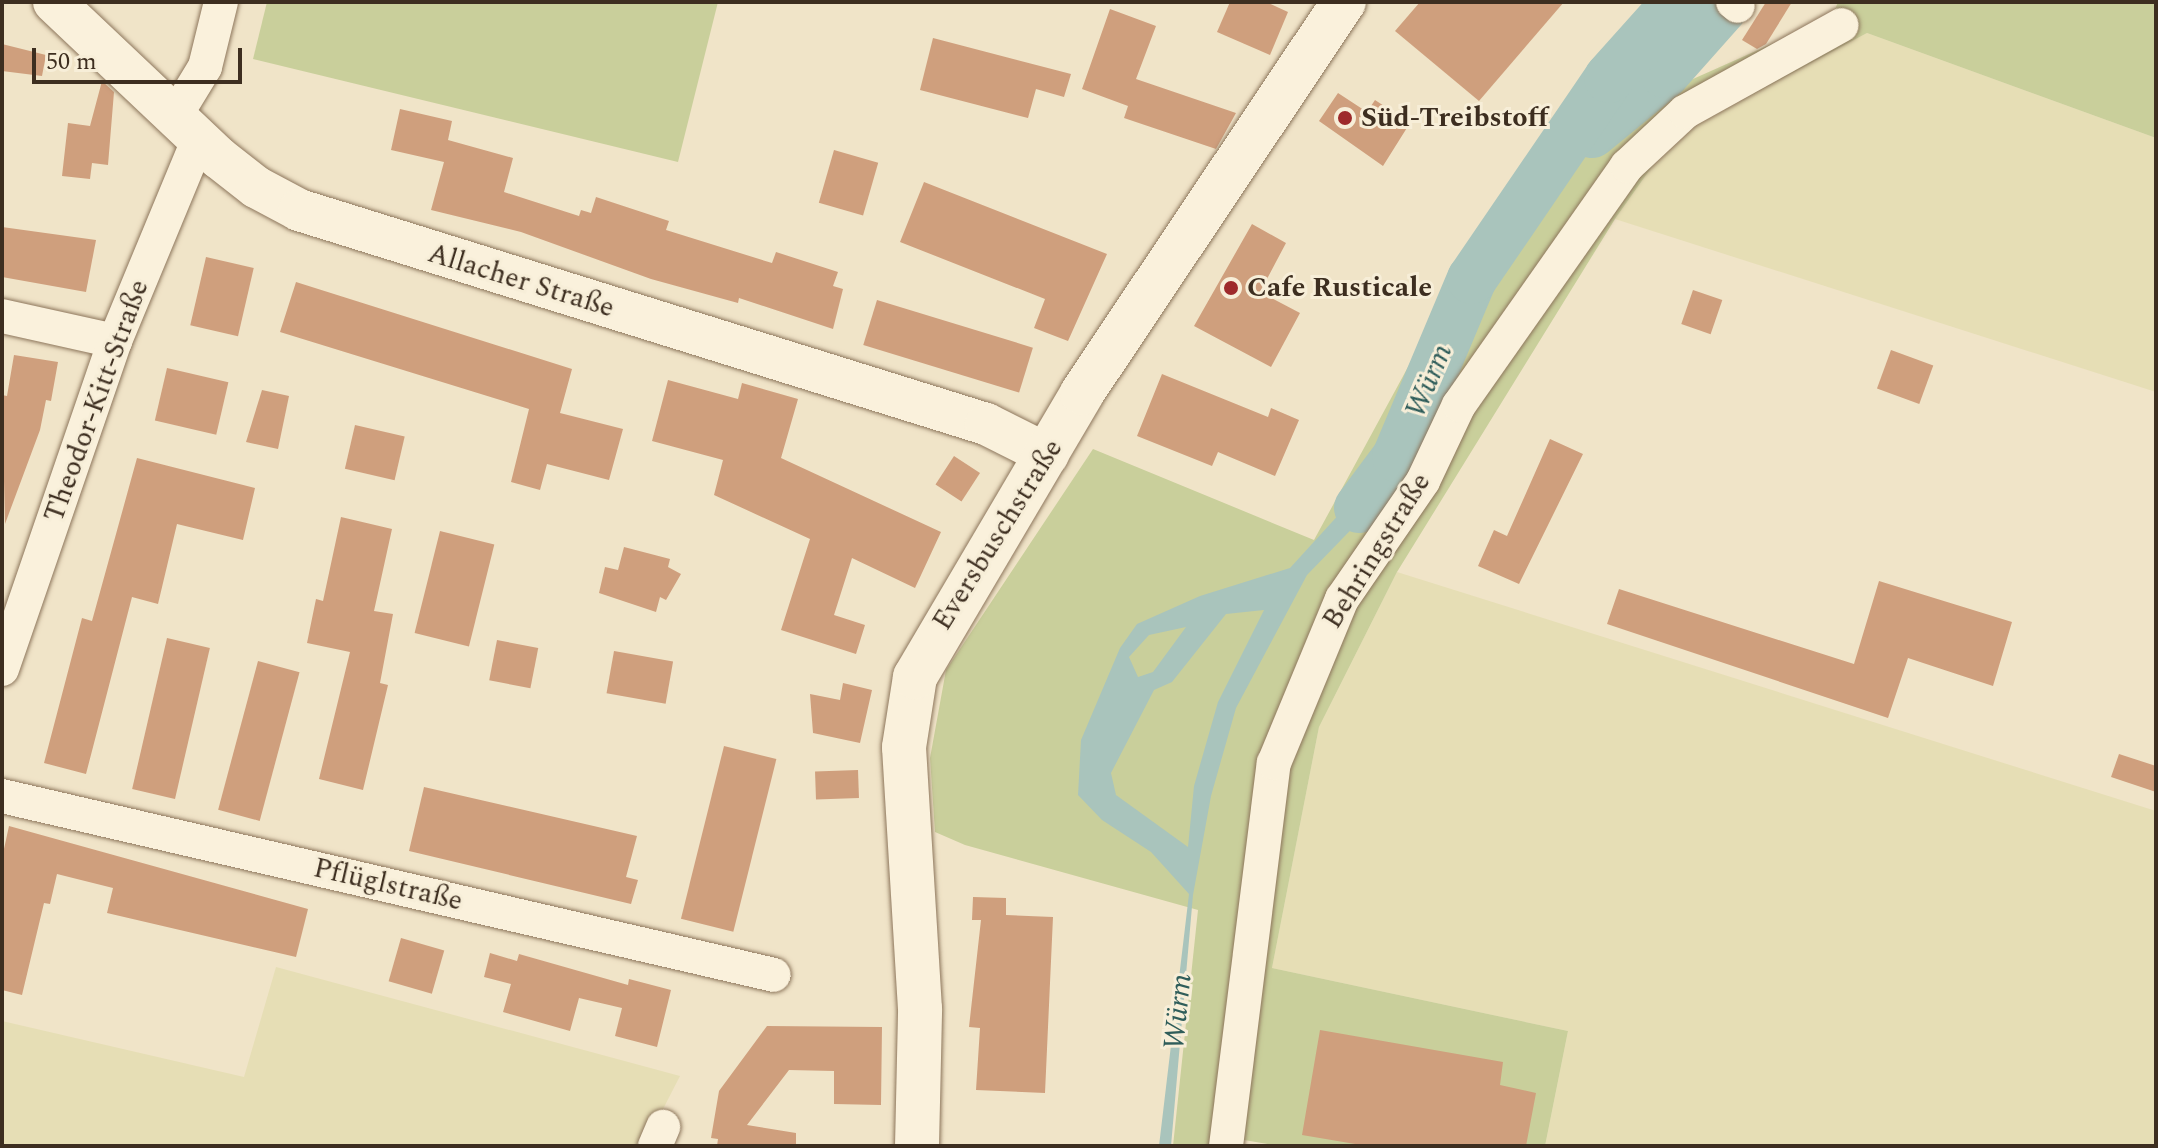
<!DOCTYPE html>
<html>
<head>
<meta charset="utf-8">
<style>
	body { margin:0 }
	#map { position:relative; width:2158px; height:1148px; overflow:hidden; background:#f0e4c8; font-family:Spectral,serif }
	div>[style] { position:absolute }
	.farmland>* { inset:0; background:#e6deb5 }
	.green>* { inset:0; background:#c9cf9b }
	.water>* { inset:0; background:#a9c4bc }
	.river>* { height:50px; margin:-25px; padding:0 25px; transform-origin:25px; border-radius:25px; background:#a9c4bc }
	.building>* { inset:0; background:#cf9f7d; transform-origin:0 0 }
	.roads { filter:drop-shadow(0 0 2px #8d765c) drop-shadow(0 0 2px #8d765c) }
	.minor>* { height:34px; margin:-17px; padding:0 17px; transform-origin:17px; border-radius:17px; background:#faf1dc }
	.tertiary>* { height:42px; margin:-21px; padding:0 21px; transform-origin:21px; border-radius:21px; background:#faf1dc }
	.secondary>* { height:44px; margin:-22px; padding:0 22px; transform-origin:22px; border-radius:22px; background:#faf1dc }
	.dots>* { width:22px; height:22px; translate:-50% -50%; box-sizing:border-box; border:4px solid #f7eed8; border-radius:50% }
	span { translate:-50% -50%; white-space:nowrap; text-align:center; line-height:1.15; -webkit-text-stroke:6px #f7eed8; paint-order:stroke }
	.poi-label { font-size:28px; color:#3d2e20; font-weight:700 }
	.left { translate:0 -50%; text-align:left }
	.street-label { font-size:28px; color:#3d2e20 }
	.water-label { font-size:30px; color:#2f5d5a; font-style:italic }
	.frame { position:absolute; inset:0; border:4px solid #3d2e20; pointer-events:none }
	.scale { position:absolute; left:32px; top:48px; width:210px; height:36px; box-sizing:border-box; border:4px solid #3d2e20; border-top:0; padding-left:10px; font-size:24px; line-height:28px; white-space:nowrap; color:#3d2e20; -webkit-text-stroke:6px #f7eed8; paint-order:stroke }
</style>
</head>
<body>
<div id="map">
	<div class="farmland">
		<div style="clip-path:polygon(1867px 33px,2156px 138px,2156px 392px,1615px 219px,1673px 137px)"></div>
		<div style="clip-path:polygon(1397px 572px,2156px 811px,2156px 1146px,1545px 1146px,1568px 1031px,1272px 968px,1319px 727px)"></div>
		<div style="clip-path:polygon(276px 967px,680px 1076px,644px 1146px,2px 1146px,2px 1021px,244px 1077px)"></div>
	</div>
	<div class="green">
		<div style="clip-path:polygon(267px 2px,718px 2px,678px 162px,253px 59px)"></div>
		<div style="clip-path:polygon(1838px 2px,2156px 2px,2156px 138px,1867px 33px,1673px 137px,1615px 219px,1397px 572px,1319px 727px,1272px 968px,1568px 1031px,1545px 1146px,1279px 1146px,1244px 1140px,1242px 1146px,1173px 1146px,1198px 910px,965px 845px,935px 832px,930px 758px,946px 670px,1093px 449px,1314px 540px,1458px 275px,1602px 78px,1648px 99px,1832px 17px)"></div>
	</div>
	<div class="water">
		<div style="clip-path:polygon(evenodd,1395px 453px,1401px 456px,1376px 504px,1307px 575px,1236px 708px,1211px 796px,1193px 895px,1171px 1146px,1159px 1146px,1189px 894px,1151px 852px,1102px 820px,1078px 795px,1081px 740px,1120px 648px,1137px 624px,1200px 596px,1290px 568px,1395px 453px,1264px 610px,1218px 702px,1194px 786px,1188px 847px,1116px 795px,1111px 773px,1154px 690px,1172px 682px,1226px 614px,1264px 610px,1395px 453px,1186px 627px,1153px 672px,1138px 677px,1129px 657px,1149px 635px,1186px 627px)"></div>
	</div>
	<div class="river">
		<div style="left:1592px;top:133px;width:94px;rotate:-39.4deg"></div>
		<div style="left:1665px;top:73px;width:95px;rotate:-48.4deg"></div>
		<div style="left:1359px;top:508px;width:64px;rotate:-53.3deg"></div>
		<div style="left:1397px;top:457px;width:193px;rotate:-67.2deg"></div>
		<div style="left:1472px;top:279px;width:243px;rotate:-55.7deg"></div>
		<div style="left:1609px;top:78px;width:102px;rotate:-48.2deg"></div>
	</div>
	<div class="building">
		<div style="clip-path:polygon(1230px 2px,1266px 2px,1288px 12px,1270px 55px,1217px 32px)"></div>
		<div style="clip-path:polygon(1420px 2px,1564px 2px,1479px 101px,1395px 31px)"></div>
		<div style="clip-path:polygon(1766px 2px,1792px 2px,1766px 44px,1757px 49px,1742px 40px)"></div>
		<div style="clip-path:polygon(1110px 9px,1156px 26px,1136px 79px,1236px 113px,1216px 149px,1124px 118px,1128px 106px,1082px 89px)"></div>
		<div style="clip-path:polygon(933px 38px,1071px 74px,1064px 97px,1036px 89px,1028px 118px,920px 90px)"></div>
		<div style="clip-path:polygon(2px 44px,46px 55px,42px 76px,2px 71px)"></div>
		<div style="clip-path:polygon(102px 81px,114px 92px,108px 165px,92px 163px,90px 179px,62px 176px,68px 123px,90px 126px)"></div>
		<div style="clip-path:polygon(1338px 93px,1367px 112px,1375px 100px,1410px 123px,1383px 166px,1319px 121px)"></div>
		<div style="clip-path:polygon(400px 109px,452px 121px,448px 140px,513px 158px,504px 192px,579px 216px,581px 210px,591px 213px,596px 197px,669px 221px,666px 230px,772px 263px,776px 252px,838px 272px,833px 286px,843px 289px,833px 329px,739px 298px,738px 303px,651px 279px,521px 232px,431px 210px,444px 162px,391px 150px)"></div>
		<div style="left:834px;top:150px;width:46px;height:55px;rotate:16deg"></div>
		<div style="clip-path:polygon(924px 182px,1107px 254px,1068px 341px,1034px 328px,1045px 299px,900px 242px)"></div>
		<div style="clip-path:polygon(1252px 224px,1286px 243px,1260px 292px,1300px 313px,1271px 367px,1194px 326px)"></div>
		<div style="clip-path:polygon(2px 227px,96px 240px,86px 292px,2px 277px)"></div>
		<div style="left:206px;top:257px;width:49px;height:70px;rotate:13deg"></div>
		<div style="clip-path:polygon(296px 282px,572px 369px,560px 413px,623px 429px,609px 480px,547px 464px,540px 490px,511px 482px,529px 409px,280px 332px)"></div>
		<div style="left:1693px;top:290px;width:31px;height:36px;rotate:19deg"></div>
		<div style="left:877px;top:300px;width:163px;height:47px;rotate:17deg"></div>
		<div style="left:1891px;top:350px;width:45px;height:41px;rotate:20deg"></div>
		<div style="clip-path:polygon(14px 355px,58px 362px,51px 401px,46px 400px,40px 430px,5px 524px,2px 395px,7px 396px)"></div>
		<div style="left:167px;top:368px;width:63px;height:54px;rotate:13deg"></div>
		<div style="clip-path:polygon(1162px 374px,1268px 417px,1271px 408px,1299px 420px,1275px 476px,1218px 452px,1212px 466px,1137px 436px)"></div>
		<div style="clip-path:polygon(668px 380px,738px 399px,742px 383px,798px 399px,781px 458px,941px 532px,915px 588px,852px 558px,834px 615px,865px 625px,856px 654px,781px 630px,810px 539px,714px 495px,723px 460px,652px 441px)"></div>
		<div style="clip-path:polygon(262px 390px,289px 396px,278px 449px,246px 442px)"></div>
		<div style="left:355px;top:425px;width:51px;height:45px;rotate:13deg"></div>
		<div style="clip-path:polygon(1550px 439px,1583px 454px,1519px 584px,1478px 566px,1494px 530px,1507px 536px)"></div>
		<div style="left:954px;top:456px;width:31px;height:34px;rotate:33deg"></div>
		<div style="clip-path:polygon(137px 458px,255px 488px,243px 540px,177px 524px,158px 604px,132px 597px,86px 774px,44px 763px,82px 618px,92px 621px)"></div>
		<div style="clip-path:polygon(341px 517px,392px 529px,374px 611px,393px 614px,380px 683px,388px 685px,363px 790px,319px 779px,350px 652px,307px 643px,316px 599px,323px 601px)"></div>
		<div style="left:440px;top:531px;width:56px;height:105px;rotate:14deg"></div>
		<div style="clip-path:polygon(624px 547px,670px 559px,668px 567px,681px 574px,666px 600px,660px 597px,656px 612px,599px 593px,605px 567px,618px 570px)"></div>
		<div style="clip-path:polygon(1879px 581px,2012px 622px,1993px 686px,1908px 658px,1888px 718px,1607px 624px,1619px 589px,1854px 664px)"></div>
		<div style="left:167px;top:638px;width:44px;height:155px;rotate:13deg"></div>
		<div style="left:497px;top:640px;width:42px;height:41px;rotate:11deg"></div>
		<div style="left:614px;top:651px;width:60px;height:43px;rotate:10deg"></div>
		<div style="left:258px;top:661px;width:43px;height:154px;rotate:15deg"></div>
		<div style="clip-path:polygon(843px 683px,872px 690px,860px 743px,813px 733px,810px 694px,840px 700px)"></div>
		<div style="left:724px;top:746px;width:54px;height:178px;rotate:14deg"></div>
		<div style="clip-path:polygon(2119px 754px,2156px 766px,2156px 792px,2111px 777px)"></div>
		<div style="left:858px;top:770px;width:28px;height:43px;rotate:88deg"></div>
		<div style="clip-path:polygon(424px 787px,637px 836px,626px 877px,638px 880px,631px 904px,409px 851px)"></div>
		<div style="clip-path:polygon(9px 826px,308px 909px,296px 957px,107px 913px,113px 888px,57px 874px,50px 904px,44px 903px,22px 995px,2px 990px,2px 858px)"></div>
		<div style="clip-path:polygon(973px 897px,1006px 898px,1006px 915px,1053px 917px,1045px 1093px,976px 1090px,980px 1028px,969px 1027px,981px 920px,972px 920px)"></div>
		<div style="left:401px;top:938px;width:45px;height:45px;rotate:16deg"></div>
		<div style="clip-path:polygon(490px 953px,517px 961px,519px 954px,628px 985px,629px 979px,671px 990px,657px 1047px,615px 1036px,622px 1008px,579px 998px,570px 1031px,503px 1012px,511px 984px,484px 977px)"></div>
		<div style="clip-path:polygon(767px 1026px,882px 1027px,881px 1105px,834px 1104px,834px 1071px,789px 1070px,747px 1125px,796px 1133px,796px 1146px,717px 1146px,718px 1139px,711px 1138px,719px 1091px)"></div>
		<div style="clip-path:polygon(1320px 1030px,1503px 1062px,1500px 1085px,1536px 1093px,1526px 1146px,1367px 1146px,1302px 1135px)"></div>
	</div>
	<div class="roads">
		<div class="minor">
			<div style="left:1733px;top:2px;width:6px;rotate:39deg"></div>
			<div style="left:177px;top:113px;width:54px;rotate:-58.7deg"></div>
			<div style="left:205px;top:67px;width:67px;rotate:-76.2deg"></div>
			<div style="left:2px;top:316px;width:116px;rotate:12.5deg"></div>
			<div style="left:2px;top:669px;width:347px;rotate:-71deg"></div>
			<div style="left:115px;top:341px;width:222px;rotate:-67.5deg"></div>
			<div style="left:2px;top:796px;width:792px;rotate:13.05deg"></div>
			<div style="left:655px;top:1146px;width:21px;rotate:-67deg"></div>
			<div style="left:1226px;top:1146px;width:386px;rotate:-82.9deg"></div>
			<div style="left:1274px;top:763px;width:178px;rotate:-67.5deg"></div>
			<div style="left:1342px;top:599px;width:143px;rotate:-55.5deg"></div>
			<div style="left:1423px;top:481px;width:84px;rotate:-64.7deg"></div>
			<div style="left:1459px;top:405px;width:292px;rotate:-54.9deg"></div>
			<div style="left:1627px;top:166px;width:79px;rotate:-43deg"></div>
			<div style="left:1685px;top:112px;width:179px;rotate:-29deg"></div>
		</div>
		<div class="tertiary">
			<div style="left:54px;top:2px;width:227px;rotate:43.4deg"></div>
			<div style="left:219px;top:158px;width:47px;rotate:38.1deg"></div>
			<div style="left:256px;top:187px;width:49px;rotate:28.1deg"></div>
			<div style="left:299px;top:210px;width:720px;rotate:17.3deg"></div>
			<div style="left:986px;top:424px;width:69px;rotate:26.6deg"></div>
		</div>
		<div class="secondary">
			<div style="left:917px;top:1146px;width:137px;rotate:-88.7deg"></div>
			<div style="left:920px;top:1009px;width:262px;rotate:-93.5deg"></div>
			<div style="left:904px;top:747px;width:71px;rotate:-81.1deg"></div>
			<div style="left:915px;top:677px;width:329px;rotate:-59.5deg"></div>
			<div style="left:1082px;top:393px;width:471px;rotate:-56.2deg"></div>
		</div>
	</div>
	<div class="dots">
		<div style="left:1345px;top:118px;background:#9e2a2b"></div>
		<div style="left:1231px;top:288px;background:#9e2a2b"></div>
	</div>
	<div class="poi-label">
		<span class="left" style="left:1361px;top:118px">Süd-Treibstoff</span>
		<span class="left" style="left:1247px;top:288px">Cafe Rusticale</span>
	</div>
	<div class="street-label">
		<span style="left:521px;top:281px;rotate:17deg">Allacher Straße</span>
		<span style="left:97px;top:401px;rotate:-70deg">Theodor-Kitt-Straße</span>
		<span style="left:998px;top:535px;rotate:-58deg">Eversbuschstraße</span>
		<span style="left:1377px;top:551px;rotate:-58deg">Behringstraße</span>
		<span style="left:388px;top:885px;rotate:13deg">Pflüglstraße</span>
	</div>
	<div class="water-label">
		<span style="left:1429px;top:381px;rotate:-67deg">Würm</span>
		<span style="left:1178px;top:1012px;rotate:-84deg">Würm</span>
	</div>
	<div class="frame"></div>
	<div class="scale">50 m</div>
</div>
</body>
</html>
